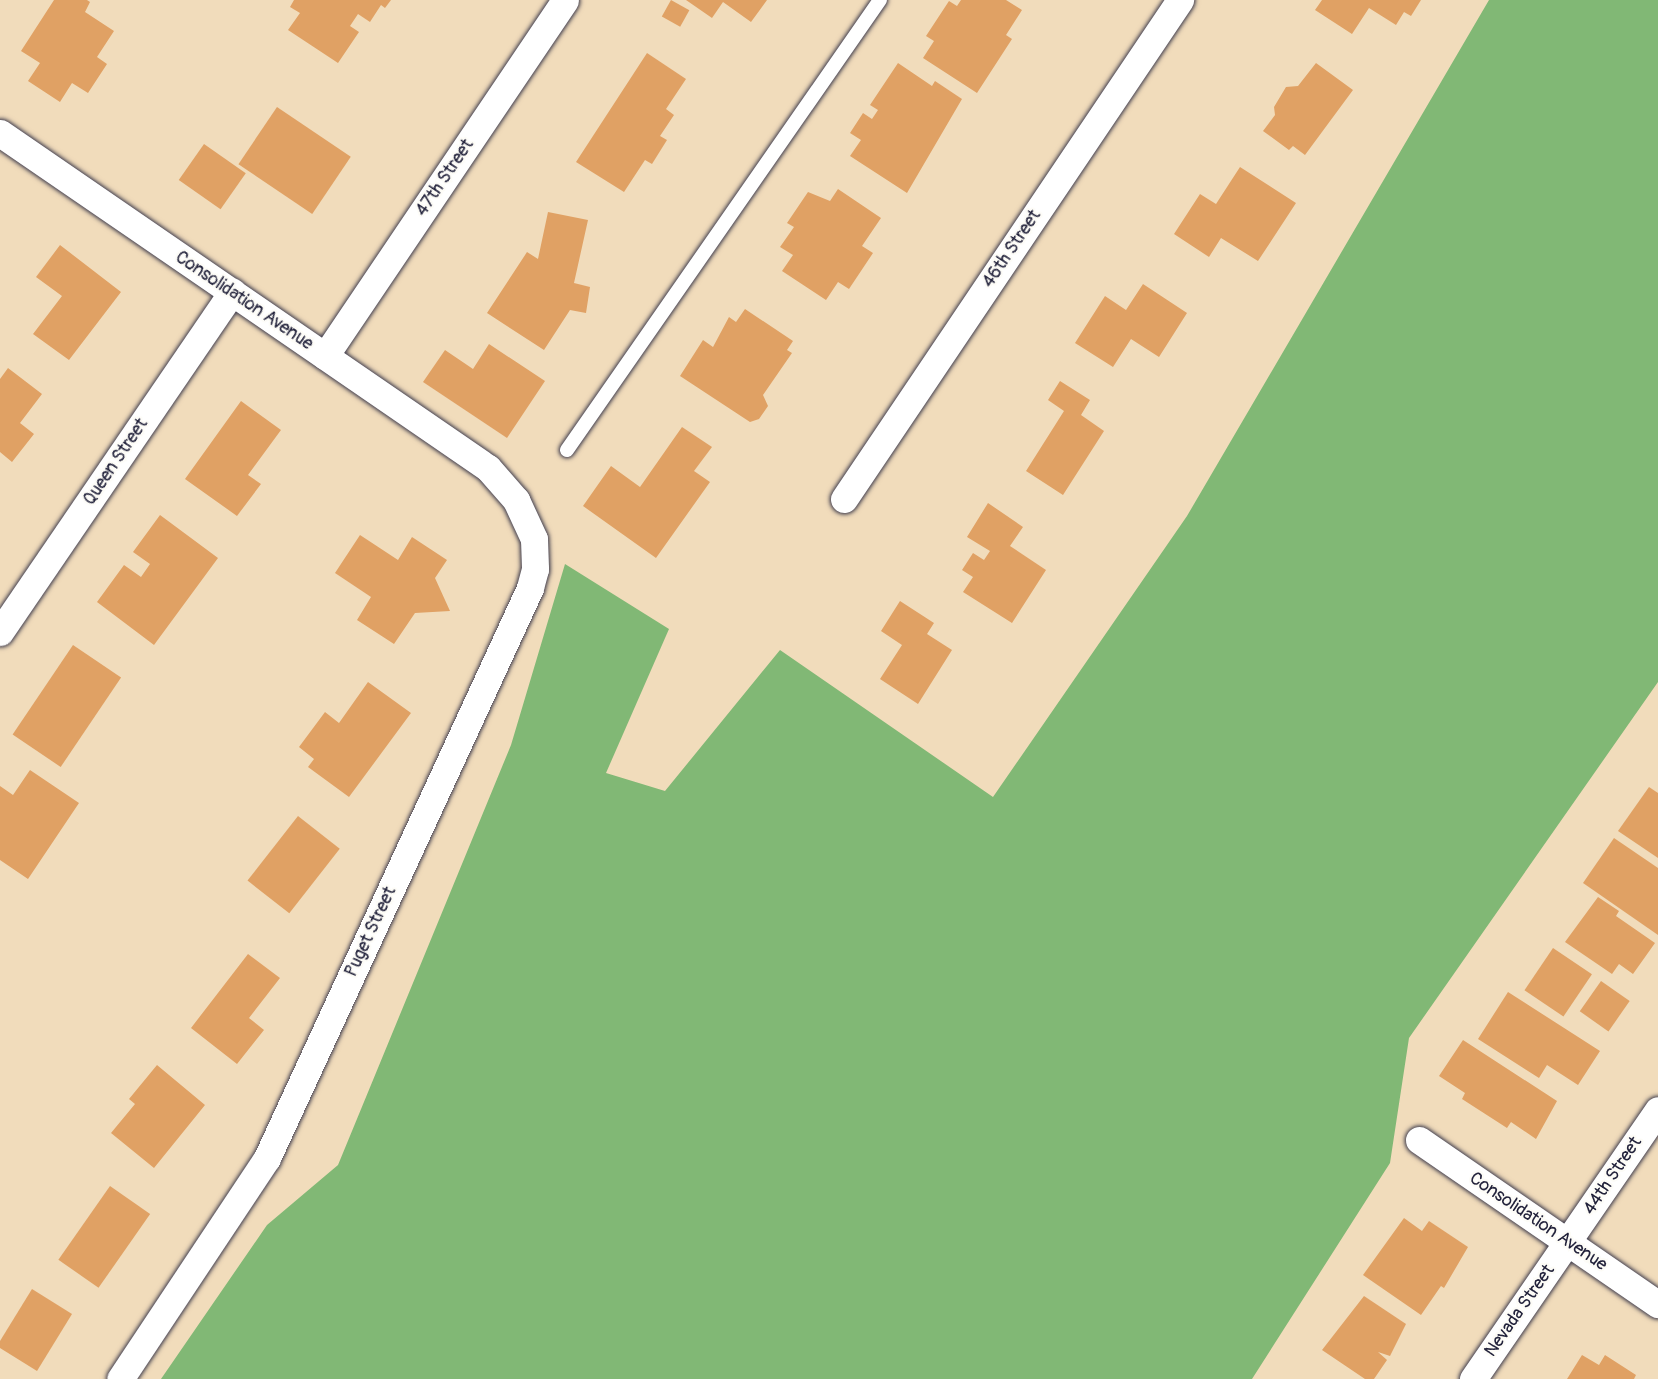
<!DOCTYPE html>
<html>
<head>
<meta charset="utf-8">
<style>
	body { margin:0 }
	#map { position:relative; width:1658px; height:1379px; overflow:hidden; background:#f1dcbb; font-family:Pangolin,sans-serif }
	div>[style] { position:absolute }
	.forest>* { inset:0; background:#81b875 }
	.building>* { inset:0; background:#e0a164; transform-origin:0 0 }
	.roads { filter:drop-shadow(0 0 2px #413e4e) drop-shadow(0 0 2px #413e4e) }
	.lane>* { height:14px; margin:-7px; padding:0 7px; transform-origin:7px; border-radius:7px; background:#fff }
	.street>* { height:27px; margin:-13.5px; padding:0 13.5px; transform-origin:13.5px; border-radius:13.5px; background:#fff }
	span { translate:-50% -50%; white-space:nowrap; text-align:center; line-height:1.15; -webkit-text-stroke:4.5px #fdfcf7; paint-order:stroke }
	.street-label { font-size:18px; color:#22223b }
</style>
</head>
<body>
<div id="map">
	<div class="forest">
		<div style="clip-path:polygon(1489px 0,1658px 0,1658px 682px,1409px 1038px,1390px 1163px,1252px 1379px,161px 1379px,267px 1225px,338px 1165px,511px 745px,565px 564px,669px 629px,606px 773px,665px 791px,780px 650px,993px 797px,1187px 516px)"></div>
	</div>
	<div class="building">
		<div style="clip-path:polygon(54px 0,87px 0,90px 2px,85px 12px,114px 31px,97px 57px,107px 64px,88px 93px,72px 83px,60px 102px,28px 81px,40px 63px,21px 51px)"></div>
		<div style="clip-path:polygon(294px 0,391px 0,385px 8px,381px 5px,370px 22px,358px 14px,350px 26px,359px 32px,338px 63px,288px 30px,300px 13px,290px 7px)"></div>
		<div style="left:671px;top:0;width:21px;height:19px;rotate:29deg"></div>
		<div style="clip-path:polygon(686px 0,767px 0,751px 22px,723px 2px,712px 18px)"></div>
		<div style="clip-path:polygon(961px 0,1006px 0,1022px 10px,1006px 35px,1012px 39px,977px 93px,923px 58px,934px 41px,926px 36px,949px 1px,957px 6px)"></div>
		<div style="clip-path:polygon(1322px 0,1421px 0,1411px 16px,1404px 12px,1396px 25px,1369px 8px,1352px 34px,1315px 10px)"></div>
		<div style="clip-path:polygon(647px 53px,686px 79px,666px 109px,674px 115px,660px 136px,667px 140px,652px 164px,645px 160px,624px 192px,576px 162px)"></div>
		<div style="clip-path:polygon(898px 63px,932px 86px,935px 81px,962px 99px,907px 193px,850px 156px,861px 140px,850px 133px,863px 113px,872px 119px,878px 110px,870px 105px)"></div>
		<div style="clip-path:polygon(1316px 63px,1353px 90px,1305px 155px,1293px 146px,1289px 150px,1263px 131px,1275px 115px,1274px 107px,1286px 87px,1298px 86px)"></div>
		<div style="left:277px;top:107px;width:89px;height:69px;rotate:34deg"></div>
		<div style="left:204px;top:144px;width:51px;height:44px;rotate:35deg"></div>
		<div style="clip-path:polygon(1240px 167px,1296px 203px,1258px 261px,1221px 238px,1209px 257px,1174px 234px,1200px 194px,1216px 204px)"></div>
		<div style="clip-path:polygon(838px 189px,881px 218px,862px 246px,873px 253px,849px 289px,838px 282px,826px 300px,782px 271px,793px 255px,780px 247px,794px 227px,787px 223px,808px 192px,830px 201px)"></div>
		<div style="clip-path:polygon(548px 212px,588px 220px,574px 283px,590px 287px,586px 313px,570px 310px,544px 350px,487px 313px,527px 252px,538px 259px)"></div>
		<div style="clip-path:polygon(60px 245px,121px 292px,69px 360px,33px 334px,62px 296px,36px 277px)"></div>
		<div style="clip-path:polygon(1143px 284px,1187px 313px,1159px 357px,1131px 339px,1113px 367px,1075px 343px,1105px 296px,1126px 310px)"></div>
		<div style="clip-path:polygon(745px 309px,793px 341px,787px 350px,792px 353px,763px 395px,768px 406px,759px 419px,750px 422px,680px 376px,703px 340px,713px 347px,729px 317px,736px 322px)"></div>
		<div style="clip-path:polygon(489px 344px,545px 381px,507px 438px,423px 382px,445px 350px,473px 369px)"></div>
		<div style="clip-path:polygon(8px 368px,42px 394px,20px 423px,34px 434px,12px 462px,0 452px,0 379px)"></div>
		<div style="clip-path:polygon(1060px 381px,1090px 400px,1081px 415px,1104px 431px,1063px 495px,1026px 471px,1064px 411px,1048px 400px)"></div>
		<div style="clip-path:polygon(241px 401px,281px 430px,248px 475px,261px 484px,237px 516px,185px 479px)"></div>
		<div style="clip-path:polygon(682px 427px,712px 447px,694px 471px,710px 482px,656px 558px,583px 506px,611px 466px,640px 487px)"></div>
		<div style="clip-path:polygon(988px 503px,1023px 527px,1010px 546px,1046px 570px,1012px 623px,963px 592px,973px 577px,962px 570px,973px 553px,984px 560px,990px 551px,967px 537px)"></div>
		<div style="clip-path:polygon(160px 515px,218px 558px,154px 645px,97px 602px,124px 565px,141px 577px,150px 564px,133px 552px)"></div>
		<div style="clip-path:polygon(360px 535px,398px 560px,412px 537px,447px 560px,435px 578px,450px 611px,415px 613px,394px 644px,357px 620px,371px 597px,335px 573px)"></div>
		<div style="clip-path:polygon(900px 601px,934px 623px,927px 634px,952px 650px,918px 704px,880px 679px,902px 645px,881px 631px)"></div>
		<div style="left:73px;top:645px;width:58px;height:108px;rotate:34deg"></div>
		<div style="clip-path:polygon(368px 682px,411px 713px,349px 797px,308px 767px,314px 759px,299px 747px,325px 712px,339px 723px)"></div>
		<div style="clip-path:polygon(30px 770px,79px 803px,28px 879px,0 860px,0 786px,13px 795px)"></div>
		<div style="clip-path:polygon(1649px 787px,1658px 793px,1658px 858px,1618px 831px)"></div>
		<div style="left:298px;top:816px;width:53px;height:82px;rotate:38deg"></div>
		<div style="clip-path:polygon(1614px 838px,1658px 868px,1658px 935px,1583px 883px)"></div>
		<div style="clip-path:polygon(1598px 897px,1619px 911px,1616px 916px,1655px 943px,1633px 974px,1619px 964px,1612px 974px,1565px 942px)"></div>
		<div style="left:1553px;top:948px;width:47px;height:51px;rotate:34deg"></div>
		<div style="clip-path:polygon(248px 954px,280px 978px,249px 1018px,264px 1030px,237px 1064px,191px 1028px)"></div>
		<div style="left:1601px;top:981px;width:35px;height:37px;rotate:35deg"></div>
		<div style="clip-path:polygon(1508px 992px,1600px 1051px,1578px 1085px,1547px 1065px,1539px 1078px,1478px 1039px)"></div>
		<div style="clip-path:polygon(1463px 1040px,1557px 1101px,1536px 1139px,1511px 1122px,1507px 1128px,1462px 1099px,1465px 1093px,1439px 1076px)"></div>
		<div style="clip-path:polygon(157px 1065px,205px 1105px,154px 1168px,111px 1133px,135px 1104px,129px 1099px)"></div>
		<div style="left:110px;top:1186px;width:49px;height:90px;rotate:35deg"></div>
		<div style="clip-path:polygon(1404px 1218px,1422px 1231px,1429px 1221px,1468px 1247px,1444px 1288px,1441px 1286px,1421px 1315px,1363px 1275px)"></div>
		<div style="clip-path:polygon(32px 1289px,72px 1314px,37px 1371px,0 1348px,0 1341px)"></div>
		<div style="clip-path:polygon(1364px 1296px,1406px 1324px,1390px 1356px,1378px 1352px,1387px 1360px,1374px 1379px,1365px 1379px,1322px 1350px)"></div>
		<div style="clip-path:polygon(1582px 1355px,1599px 1365px,1605px 1355px,1636px 1375px,1634px 1379px,1567px 1379px)"></div>
	</div>
	<div class="roads">
		<div class="lane">
			<div style="left:567px;top:450px;width:548px;rotate:-55.18deg"></div>
		</div>
		<div class="street">
			<div style="left:0;top:133px;width:592px;rotate:34.47deg"></div>
			<div style="left:488px;top:468px;width:43px;rotate:48.8deg"></div>
			<div style="left:516px;top:500px;width:43px;rotate:65.2deg"></div>
			<div style="left:534px;top:539px;width:30px;rotate:88deg"></div>
			<div style="left:535px;top:569px;width:20px;rotate:105deg"></div>
			<div style="left:530px;top:588px;width:628px;rotate:114.77deg"></div>
			<div style="left:267px;top:1158px;width:265px;rotate:123.6deg"></div>
			<div style="left:325px;top:356px;width:429px;rotate:-56deg"></div>
			<div style="left:844px;top:499px;width:602px;rotate:-56.05deg"></div>
			<div style="left:0;top:632px;width:412px;rotate:-55.7deg"></div>
			<div style="left:1419px;top:1140px;width:290px;rotate:34.5deg"></div>
			<div style="left:1473px;top:1379px;width:326px;rotate:-55.5deg"></div>
		</div>
	</div>
	<div class="street-label">
		<span style="left:445px;top:178px;rotate:-56deg">47th Street</span>
		<span style="left:1012px;top:249px;rotate:-56deg">46th Street</span>
		<span style="left:244px;top:301px;rotate:34deg">Consolidation Avenue</span>
		<span style="left:116px;top:462px;rotate:-56deg">Queen Street</span>
		<span style="left:371px;top:932px;rotate:-65deg">Puget Street</span>
		<span style="left:1613px;top:1176px;rotate:-56deg">44th Street</span>
		<span style="left:1538px;top:1222px;rotate:34deg">Consolidation Avenue</span>
		<span style="left:1520px;top:1311px;rotate:-55deg">Nevada Street</span>
	</div>
</div>
</body>
</html>
